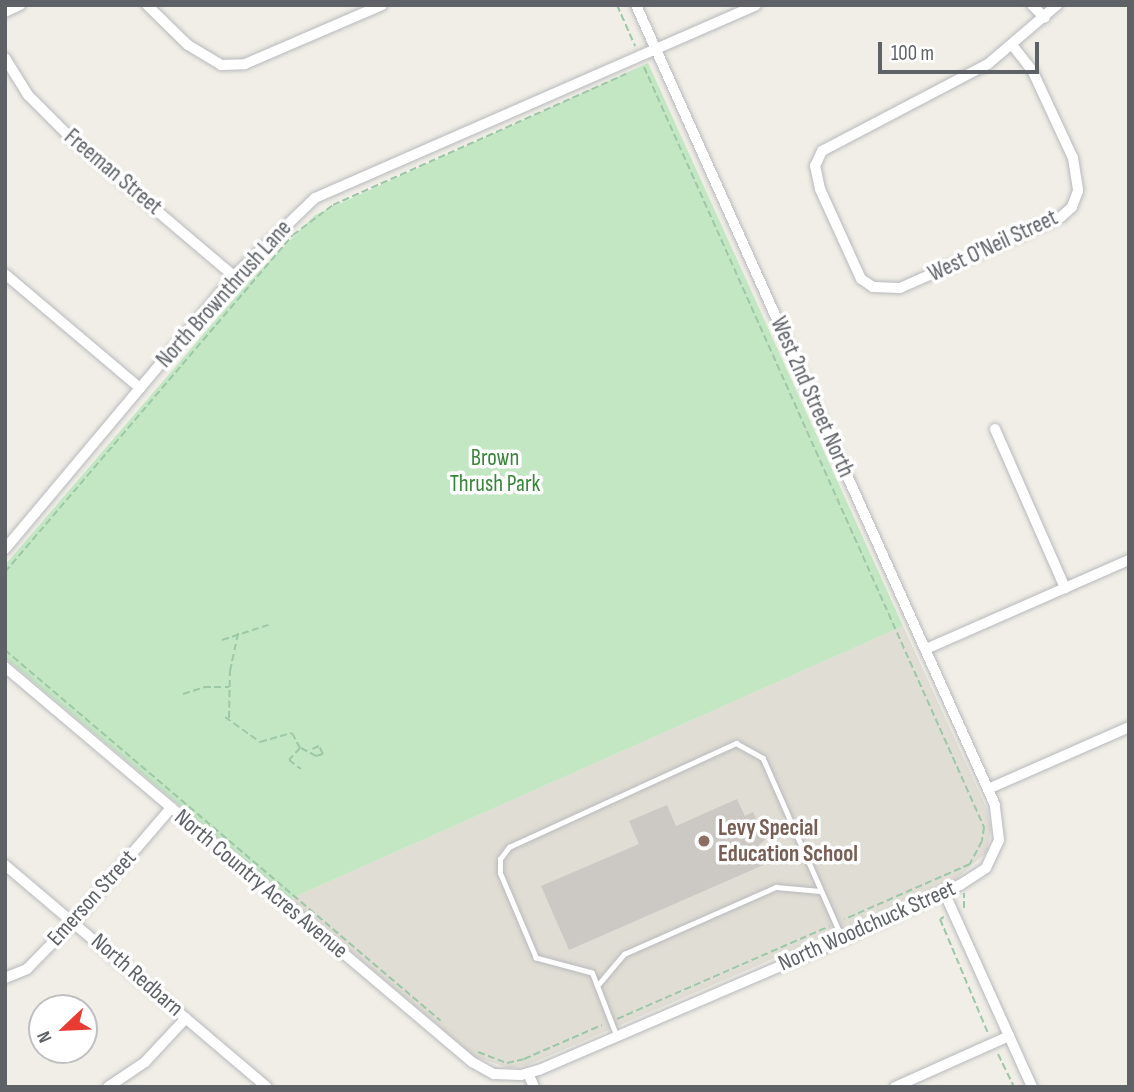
<!DOCTYPE html>
<html>
<head>
<meta charset="utf-8">
<style>
	body { margin:0 }
	#map { position:relative; width:1134px; height:1092px; overflow:hidden; background:#f0eee6; font-family:"Sofia Sans Condensed",sans-serif }
	div>[style] { position:absolute }
	.education>* { inset:0; background:#e0ddd4 }
	.green>* { inset:0; background:#c4e7c3 }
	.building>* { inset:0; background:#ccc8c3 }
	.path>* { height:2px; margin-top:-1px; transform-origin:0; background:repeating-linear-gradient(90deg,#9cc8a8 0 7px,transparent 0 10.5px) }
	.roads { filter:drop-shadow(0 0 2px #b7b9bd) drop-shadow(0 0 2px #b7b9bd) }
	.service>* { height:4.5px; margin:-2.25px; padding:0 2.25px; transform-origin:2.25px; border-radius:2.25px; background:#fff }
	.minor>* { height:10px; margin:-5px; padding:0 5px; transform-origin:5px; border-radius:5px; background:#fff }
	.dots>* { width:19px; height:19px; translate:-50% -50%; box-sizing:border-box; border:4px solid #fff; border-radius:50% }
	span { translate:-50% -50%; white-space:nowrap; text-align:center; line-height:1.15; -webkit-text-stroke:7px #fff; paint-order:stroke }
	.street-label { font-size:23px; color:#5e6267 }
	.park-label { font-size:23px; color:#358636 }
	.education-label { font-size:23px; color:#785e54; font-weight:700 }
	.left { translate:0 -50%; text-align:left }
	.frame { position:absolute; inset:0; border:7px solid #5e6267; pointer-events:none }
	.north { position:absolute; left:28px; top:994px; width:70px; height:70px; box-sizing:border-box; background:#fff; border:2px solid #bfc0c2; border-radius:50%; rotate:247deg; font-size:19px; font-weight:700; line-height:28px; text-align:center; color:#5e6267 }
	.north::after { content:''; display:block; margin:auto; width:24px; height:32px; background:#ea3b32; clip-path:polygon(50% 0,100% 100%,50% 72%,0 100%) }
	.scale { position:absolute; left:878px; top:42px; width:161px; height:32px; box-sizing:border-box; border:4px solid #5e6267; border-top:0; padding-left:9px; font-size:21px; line-height:24px; white-space:nowrap; color:#5e6267; -webkit-text-stroke:5px #fff; paint-order:stroke }
</style>
</head>
<body>
<div id="map">
	<div class="education">
		<div style="clip-path:polygon(903px 626px,987px 809px,991px 830px,987px 852px,955px 880px,528px 1065px,509px 1068px,475px 1057px,290px 899px)"></div>
	</div>
	<div class="green">
		<div style="clip-path:polygon(648px 63px,903px 626px,290px 899px,5px 658px,5px 565px,244px 287px,315px 215px)"></div>
	</div>
	<div class="building">
		<div style="clip-path:polygon(737px 799px,745px 816px,753px 812px,765px 840px,758px 846px,766px 864px,569px 950px,541px 886px,639px 844px,629px 821px,667px 805px,676px 826px)"></div>
	</div>
	<div class="path">
		<div style="left:617px;top:5px;width:45px;rotate:66.3deg"></div>
		<div style="left:644px;top:67px;width:833px;rotate:65.9deg"></div>
		<div style="left:984px;top:827px;width:14px;rotate:98deg"></div>
		<div style="left:982px;top:841px;width:26px;rotate:118deg"></div>
		<div style="left:970px;top:864px;width:137px;rotate:156.3deg"></div>
		<div style="left:5px;top:572px;width:443px;rotate:-49.5deg"></div>
		<div style="left:293px;top:235px;width:50px;rotate:-36.9deg"></div>
		<div style="left:333px;top:205px;width:321px;rotate:-24.1deg"></div>
		<div style="left:222px;top:640px;width:52px;rotate:-18.1deg"></div>
		<div style="left:5px;top:650px;width:572px;rotate:40.4deg"></div>
		<div style="left:183px;top:694px;width:22px;rotate:-18deg"></div>
		<div style="left:204px;top:687px;width:25px"></div>
		<div style="left:225px;top:717px;width:43px;rotate:35.5deg"></div>
		<div style="left:260px;top:742px;width:33px;rotate:-16deg"></div>
		<div style="left:292px;top:733px;width:17px;rotate:62deg"></div>
		<div style="left:229px;top:718px;width:47px;rotate:-88.8deg"></div>
		<div style="left:230px;top:671px;width:39px;rotate:-78deg"></div>
		<div style="left:300px;top:748px;width:16px;rotate:133deg"></div>
		<div style="left:289px;top:760px;width:15px;rotate:37deg"></div>
		<div style="left:301px;top:748px;width:17px;rotate:28deg"></div>
		<div style="left:316px;top:756px;width:7px;rotate:-16deg"></div>
		<div style="left:323px;top:754px;width:9px;rotate:-117deg"></div>
		<div style="left:319px;top:746px;width:10px;rotate:156deg"></div>
		<div style="left:964px;top:908px;width:15px;rotate:-90deg"></div>
		<div style="left:944px;top:917px;width:4px;rotate:153deg"></div>
		<div style="left:940px;top:919px;width:124px;rotate:67.2deg"></div>
		<div style="left:617px;top:1019px;width:232px;rotate:-23.6deg"></div>
		<div style="left:478px;top:1052px;width:31px;rotate:21deg"></div>
		<div style="left:507px;top:1063px;width:17px;rotate:-13deg"></div>
		<div style="left:524px;top:1059px;width:85px;rotate:-23.6deg"></div>
		<div style="left:998px;top:1054px;width:37px;rotate:64deg"></div>
	</div>
	<div class="roads">
		<div class="service">
			<div style="left:597px;top:986px;width:42px;rotate:-49.8deg"></div>
			<div style="left:624px;top:954px;width:166px;rotate:-23.8deg"></div>
			<div style="left:776px;top:887px;width:44px;rotate:5.2deg"></div>
			<div style="left:616px;top:1035px;width:66px;rotate:-111.2deg"></div>
			<div style="left:592px;top:973px;width:58px;rotate:-165deg"></div>
			<div style="left:536px;top:958px;width:92px;rotate:-113deg"></div>
			<div style="left:500px;top:873px;width:14px;rotate:-90deg"></div>
			<div style="left:500px;top:859px;width:15px;rotate:-53deg"></div>
			<div style="left:509px;top:847px;width:250px;rotate:-24.6deg"></div>
			<div style="left:736px;top:743px;width:31px;rotate:29deg"></div>
			<div style="left:763px;top:758px;width:196px;rotate:66.2deg"></div>
		</div>
		<div class="minor">
			<div style="left:147px;top:5px;width:57px;rotate:44.3deg"></div>
			<div style="left:188px;top:45px;width:39px;rotate:31deg"></div>
			<div style="left:221px;top:65px;width:24px;rotate:-2deg"></div>
			<div style="left:245px;top:64px;width:149px;rotate:-23.3deg"></div>
			<div style="left:1032px;top:5px;width:18px;rotate:45deg"></div>
			<div style="left:5px;top:12px;width:17px;rotate:-25deg"></div>
			<div style="left:1013px;top:46px;width:33px;rotate:52deg"></div>
			<div style="left:1033px;top:72px;width:95px;rotate:65.1deg"></div>
			<div style="left:1073px;top:158px;width:33px;rotate:81deg"></div>
			<div style="left:1078px;top:191px;width:17px;rotate:111deg"></div>
			<div style="left:1072px;top:207px;width:15px;rotate:138deg"></div>
			<div style="left:1061px;top:217px;width:176px;rotate:156.2deg"></div>
			<div style="left:900px;top:288px;width:27px;rotate:-178deg"></div>
			<div style="left:873px;top:287px;width:14px;rotate:-146deg"></div>
			<div style="left:861px;top:279px;width:99px;rotate:-114.5deg"></div>
			<div style="left:820px;top:189px;width:24px;rotate:-102deg"></div>
			<div style="left:815px;top:166px;width:17px;rotate:-65deg"></div>
			<div style="left:822px;top:151px;width:187px;rotate:-27.7deg"></div>
			<div style="left:988px;top:64px;width:91px;rotate:-40.5deg"></div>
			<div style="left:5px;top:58px;width:44px;rotate:58.1deg"></div>
			<div style="left:28px;top:95px;width:61px;rotate:45deg"></div>
			<div style="left:71px;top:138px;width:214px;rotate:40.3deg"></div>
			<div style="left:5px;top:274px;width:177px;rotate:40.2deg"></div>
			<div style="left:995px;top:429px;width:174px;rotate:66.2deg"></div>
			<div style="left:5px;top:549px;width:356px;rotate:-50deg"></div>
			<div style="left:234px;top:276px;width:112px;rotate:-43.9deg"></div>
			<div style="left:315px;top:198px;width:481px;rotate:-23.6deg"></div>
			<div style="left:926px;top:649px;width:222px;rotate:-23.7deg"></div>
			<div style="left:5px;top:667px;width:612px;rotate:40.23deg"></div>
			<div style="left:472px;top:1062px;width:25px;rotate:29deg"></div>
			<div style="left:494px;top:1074px;width:27px;rotate:2deg"></div>
			<div style="left:521px;top:1075px;width:19px;rotate:-16deg"></div>
			<div style="left:539px;top:1070px;width:331px;rotate:-23.3deg"></div>
			<div style="left:843px;top:939px;width:129px;rotate:-24.8deg"></div>
			<div style="left:960px;top:885px;width:31px;rotate:-33deg"></div>
			<div style="left:986px;top:868px;width:31px;rotate:-65deg"></div>
			<div style="left:999px;top:840px;width:35px;rotate:-97deg"></div>
			<div style="left:995px;top:805px;width:877px;rotate:-114.17deg"></div>
			<div style="left:988px;top:789px;width:154px;rotate:-23.7deg"></div>
			<div style="left:5px;top:865px;width:343px;rotate:40.3deg"></div>
			<div style="left:944px;top:892px;width:214px;rotate:65.7deg"></div>
			<div style="left:5px;top:978px;width:24px;rotate:-22deg"></div>
			<div style="left:27px;top:969px;width:69px;rotate:-45.6deg"></div>
			<div style="left:75px;top:920px;width:148px;rotate:-49.4deg"></div>
			<div style="left:528px;top:1073px;width:15px;rotate:67deg"></div>
			<div style="left:108px;top:1087px;width:45px;rotate:-34deg"></div>
			<div style="left:145px;top:1062px;width:60px;rotate:-47deg"></div>
			<div style="left:895px;top:1087px;width:125px;rotate:-24.1deg"></div>
		</div>
	</div>
	<div class="dots">
		<div style="left:704px;top:841px;background:#8d6e63"></div>
	</div>
	<div class="street-label">
		<span style="left:113px;top:172px;rotate:40deg">Freeman Street</span>
		<span style="left:993px;top:246px;rotate:-25deg">West O'Neil Street</span>
		<span style="left:224px;top:294px;rotate:-48deg">North Brownthrush Lane</span>
		<span style="left:812px;top:397px;rotate:66deg">West 2nd Street North</span>
		<span style="left:261px;top:884px;rotate:40deg">North Country Acres Avenue</span>
		<span style="left:92px;top:898px;rotate:-48deg">Emerson Street</span>
		<span style="left:867px;top:926px;rotate:-24deg">North Woodchuck Street</span>
		<span style="left:137px;top:975px;rotate:41deg">North Redbarn</span>
	</div>
	<div class="park-label">
		<span style="left:495px;top:471px">Brown<br>Thrush Park</span>
	</div>
	<div class="education-label">
		<span class="left" style="left:718px;top:841px">Levy Special<br>Education School</span>
	</div>
	<div class="frame"></div>
	<div class="north">N</div>
	<div class="scale">100 m</div>
</div>
</body>
</html>
